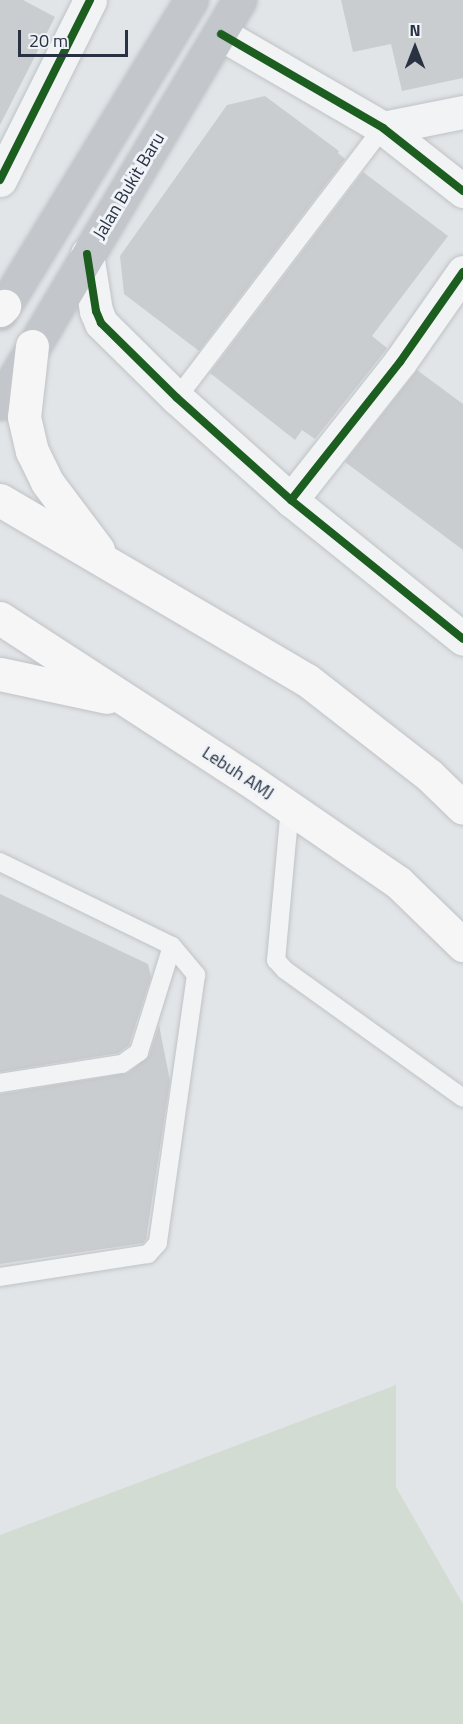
<!DOCTYPE html>
<html>
<head>
<meta charset="utf-8">
<style>
	body { margin:0 }
	#map { position:relative; width:463px; height:1724px; overflow:hidden; background:#e2e5e8; font-family:"Titillium Web",sans-serif }
	div>[style] { position:absolute }
	.green>* { inset:0; background:#d3dcd3 }
	.building>* { inset:0; background:#cacdd0 }
	.roads { filter:drop-shadow(0 0 2px #c0c3c6) drop-shadow(0 0 2px #c0c3c6) }
	.service>* { height:18px; margin:-9px; padding:0 9px; transform-origin:9px; border-radius:9px; background:#f2f3f4 }
	.minor>* { height:33px; margin:-16.5px; padding:0 16.5px; transform-origin:16.5px; border-radius:16.5px; background:#f2f3f4 }
	.secondary>* { height:33px; margin:-16.5px; padding:0 16.5px; transform-origin:16.5px; border-radius:16.5px; background:#c3c6ca }
	.trunk>* { height:33px; margin:-16.5px; padding:0 16.5px; transform-origin:16.5px; border-radius:16.5px; background:#f6f6f7 }
	.cycleway>* { height:8px; margin:-4px; padding:0 4px; transform-origin:4px; border-radius:4px; background:#1b5e20 }
	span { translate:-50% -50%; white-space:nowrap; text-align:center; line-height:1.15; -webkit-text-stroke:6px #f0f3f7; paint-order:stroke }
	.street-label { font-size:18px; color:#283242 }
	.north { position:absolute; left:385px; top:18px; width:60px; height:60px; -webkit-text-stroke:4px #f0f3f7; paint-order:stroke; rotate:0deg; font-size:16px; font-weight:700; line-height:24px; text-align:center; color:#283242 }
	.north::after { content:''; display:block; margin:auto; width:21px; height:27px; background:#283242; clip-path:polygon(50% 0,100% 100%,50% 72%,0 100%) }
	.scale { position:absolute; left:18px; top:30px; width:110px; height:27px; box-sizing:border-box; border:3px solid #283242; border-top:0; padding-left:8px; font-size:18px; line-height:21px; white-space:nowrap; color:#283242; -webkit-text-stroke:4px #f0f3f7; paint-order:stroke }
</style>
</head>
<body>
<div id="map">
	<div class="green">
		<div style="clip-path:polygon(396px 1385px,396px 1487px,463px 1604px,463px 1724px,0 1724px,0 1535px)"></div>
	</div>
	<div class="building">
		<div style="clip-path:polygon(0 0,23px 0,55px 17px,0 125px)"></div>
		<div style="clip-path:polygon(341px 0,463px 0,463px 78px,402px 91px,391px 44px,353px 52px)"></div>
		<div style="clip-path:polygon(265px 96px,339px 151px,338px 153px,345px 159px,199px 351px,124px 294px,120px 256px,227px 105px)"></div>
		<div style="clip-path:polygon(363px 172px,448px 236px,372px 336px,387px 348px,385px 351px,315px 439px,302px 430px,295px 440px,210px 373px)"></div>
		<div style="clip-path:polygon(417px 370px,463px 404px,463px 550px,345px 462px)"></div>
		<div style="clip-path:polygon(0 894px,148px 964px,151px 977px,129px 1045px,118px 1053px,0 1072px)"></div>
		<div style="clip-path:polygon(159px 1025px,170px 1081px,146px 1239px,143px 1243px,0 1264px,0 1094px,128px 1073px,149px 1056px)"></div>
	</div>
	<div class="roads">
		<div class="service">
			<div style="left:177px;top:398px;width:340px;rotate:-52.7deg"></div>
			<div style="left:290px;top:807px;width:154px;rotate:95.2deg"></div>
			<div style="left:276px;top:960px;width:13px;rotate:48deg"></div>
			<div style="left:285px;top:970px;width:219px;rotate:35.7deg"></div>
			<div style="left:0;top:862px;width:191px;rotate:26deg"></div>
			<div style="left:172px;top:946px;width:38px;rotate:50deg"></div>
			<div style="left:196px;top:975px;width:271px;rotate:98.1deg"></div>
			<div style="left:158px;top:1243px;width:15px;rotate:132deg"></div>
			<div style="left:148px;top:1254px;width:150px;rotate:171.2deg"></div>
			<div style="left:0;top:1083px;width:123px;rotate:-8.9deg"></div>
			<div style="left:122px;top:1064px;width:21px;rotate:-35deg"></div>
			<div style="left:139px;top:1052px;width:111px;rotate:-72.7deg"></div>
		</div>
		<div class="minor">
			<div style="left:221px;top:34px;width:187px;rotate:30.1deg"></div>
			<div style="left:383px;top:128px;width:102px;rotate:38.2deg"></div>
			<div style="left:383px;top:128px;width:82px;rotate:-11.3deg"></div>
			<div style="left:0;top:180px;width:201px;rotate:-63.4deg"></div>
			<div style="left:87px;top:254px;width:58px;rotate:81deg"></div>
			<div style="left:96px;top:311px;width:13px;rotate:67deg"></div>
			<div style="left:101px;top:323px;width:107px;rotate:44.6deg"></div>
			<div style="left:177px;top:398px;width:153px;rotate:41.8deg"></div>
			<div style="left:291px;top:500px;width:221px;rotate:38.9deg"></div>
			<div style="left:291px;top:500px;width:176px;rotate:-51.7deg"></div>
			<div style="left:400px;top:362px;width:110px;rotate:-55deg"></div>
		</div>
		<div class="secondary">
			<div style="left:0;top:313px;width:367px;rotate:-58.6deg"></div>
			<div style="left:0;top:403px;width:469px;rotate:-59.3deg"></div>
		</div>
		<div class="trunk">
			<div style="left:0;top:310px;width:6px;rotate:-45deg"></div>
			<div style="left:32px;top:346px;width:71px;rotate:96.4deg"></div>
			<div style="left:24px;top:417px;width:35px;rotate:77deg"></div>
			<div style="left:32px;top:451px;width:34px;rotate:64deg"></div>
			<div style="left:47px;top:482px;width:85px;rotate:53.1deg"></div>
			<div style="left:0;top:500px;width:356px;rotate:30.4deg"></div>
			<div style="left:307px;top:680px;width:155px;rotate:37.9deg"></div>
			<div style="left:429px;top:775px;width:47px;rotate:44.1deg"></div>
			<div style="left:0;top:618px;width:296px;rotate:33deg"></div>
			<div style="left:248px;top:779px;width:182px;rotate:34.5deg"></div>
			<div style="left:398px;top:882px;width:91px;rotate:44.1deg"></div>
			<div style="left:0;top:674px;width:109px;rotate:12.1deg"></div>
		</div>
	</div>
	<div class="cycleway">
		<div style="left:221px;top:34px;width:187px;rotate:30.1deg"></div>
		<div style="left:383px;top:128px;width:102px;rotate:38.2deg"></div>
		<div style="left:0;top:180px;width:201px;rotate:-63.4deg"></div>
		<div style="left:87px;top:254px;width:58px;rotate:81deg"></div>
		<div style="left:96px;top:311px;width:13px;rotate:67deg"></div>
		<div style="left:101px;top:323px;width:107px;rotate:44.6deg"></div>
		<div style="left:177px;top:398px;width:153px;rotate:41.8deg"></div>
		<div style="left:291px;top:500px;width:221px;rotate:38.9deg"></div>
		<div style="left:291px;top:500px;width:176px;rotate:-51.7deg"></div>
		<div style="left:400px;top:362px;width:110px;rotate:-55deg"></div>
	</div>
	<div class="street-label">
		<span style="left:129px;top:186px;rotate:-59deg">Jalan Bukit Baru</span>
		<span style="left:238px;top:773px;rotate:33deg">Lebuh AMJ</span>
	</div>
	<div class="north">N</div>
	<div class="scale">20 m</div>
</div>
</body>
</html>
